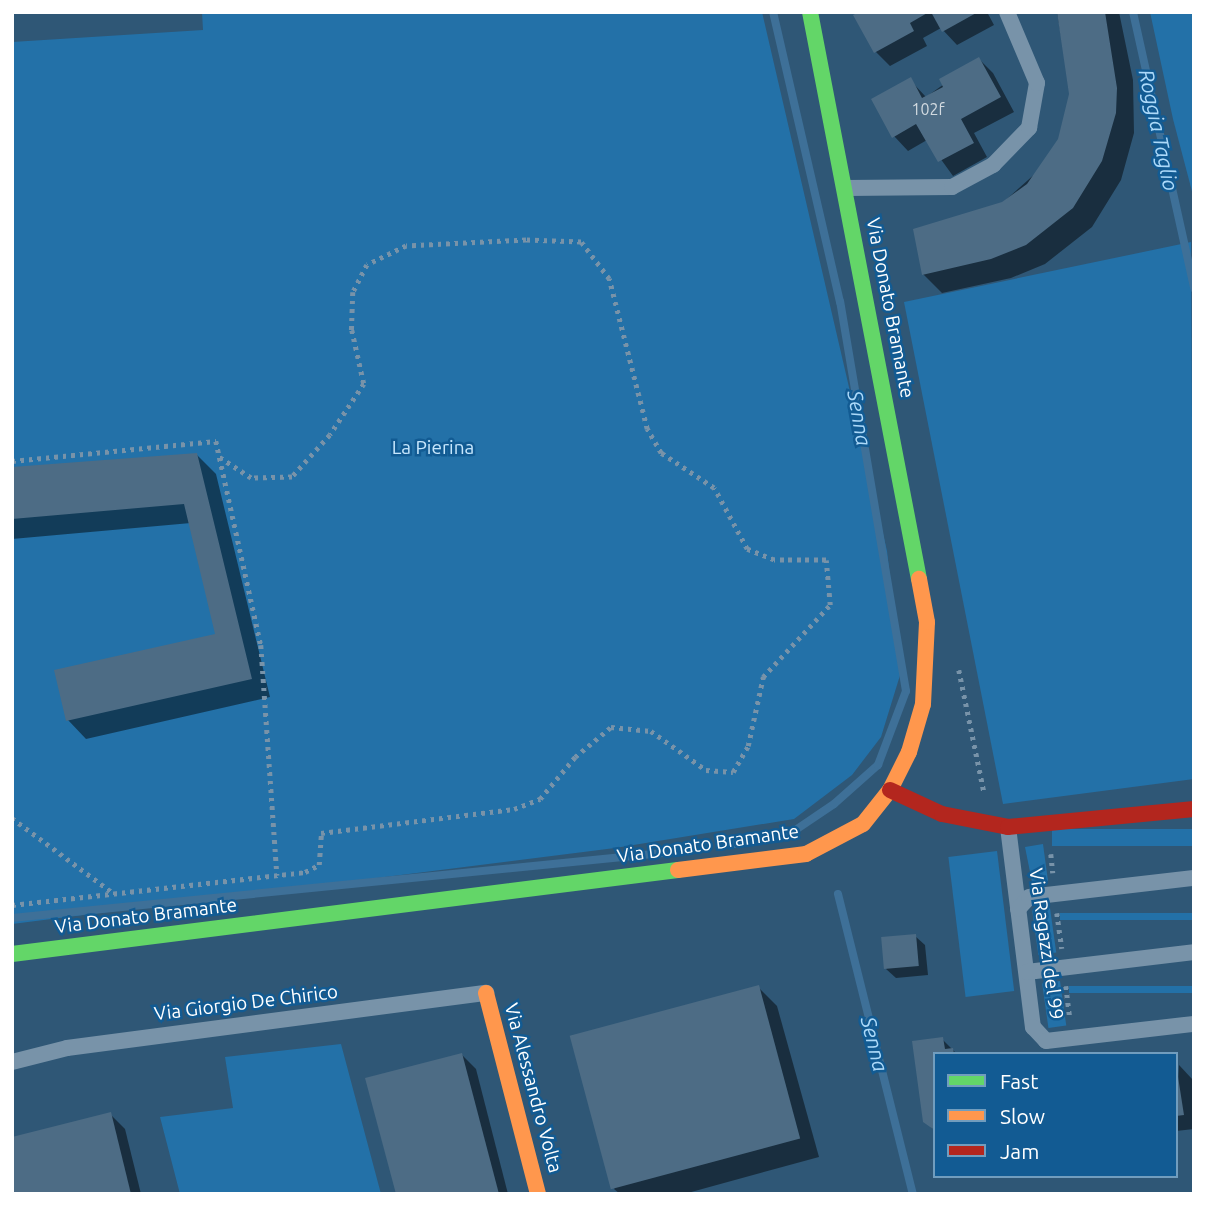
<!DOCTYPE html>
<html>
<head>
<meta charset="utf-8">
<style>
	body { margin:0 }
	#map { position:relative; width:1206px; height:1206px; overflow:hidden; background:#2f5776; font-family:Ubuntu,sans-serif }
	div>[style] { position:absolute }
	.green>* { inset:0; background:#2371a8; transform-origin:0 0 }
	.shadow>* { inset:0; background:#0007 }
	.stream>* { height:8px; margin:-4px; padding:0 4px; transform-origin:4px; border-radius:4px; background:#3e7098 }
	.building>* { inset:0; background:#4d6c85; transform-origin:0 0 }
	.path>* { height:4.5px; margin-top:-2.25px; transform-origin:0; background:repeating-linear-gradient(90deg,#7893a9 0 3.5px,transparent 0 8.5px) }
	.lane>* { height:16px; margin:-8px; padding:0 8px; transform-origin:8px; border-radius:8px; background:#7893a9 }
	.fast>* { height:16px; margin:-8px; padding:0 8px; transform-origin:8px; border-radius:8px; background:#63d668 }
	.slow>* { height:16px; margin:-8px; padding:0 8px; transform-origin:8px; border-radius:8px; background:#ff974d }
	.jam>* { height:16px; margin:-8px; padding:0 8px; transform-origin:8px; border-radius:8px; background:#b3261e }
	span { translate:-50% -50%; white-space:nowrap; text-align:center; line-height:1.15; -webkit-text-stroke:5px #125b93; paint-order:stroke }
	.number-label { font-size:16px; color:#d2dae0 }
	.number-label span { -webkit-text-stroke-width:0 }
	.street-label { font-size:19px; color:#fff }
	.park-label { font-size:19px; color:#c7e7fd }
	.water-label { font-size:21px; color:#acd9f9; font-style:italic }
	.frame { position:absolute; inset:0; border:14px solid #fff; pointer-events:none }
	.legend { position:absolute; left:933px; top:1052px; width:245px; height:126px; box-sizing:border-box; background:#125b93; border:2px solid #719dbe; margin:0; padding:9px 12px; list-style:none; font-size:21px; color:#fff }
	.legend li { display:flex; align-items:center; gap:14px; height:35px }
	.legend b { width:35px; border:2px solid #719dbe }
</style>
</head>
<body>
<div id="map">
	<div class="green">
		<div style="clip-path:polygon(202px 12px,762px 12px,887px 551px,901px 672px,881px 737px,852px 775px,794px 819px,615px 848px,12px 924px,12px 42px,203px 30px)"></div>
		<div style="clip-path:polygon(1150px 12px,1194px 12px,1194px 199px,1173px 119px)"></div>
		<div style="clip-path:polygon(1191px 242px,1194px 779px,1003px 804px,904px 302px)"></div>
		<div style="left:1194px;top:829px;width:17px;height:142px;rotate:90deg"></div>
		<div style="clip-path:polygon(1043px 844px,1048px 881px,1032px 882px,1025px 847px)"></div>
		<div style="left:997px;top:851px;width:141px;height:49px;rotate:83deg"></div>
		<div style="left:1050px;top:908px;width:45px;height:18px;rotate:82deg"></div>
		<div style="left:1194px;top:913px;width:7px;height:134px;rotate:90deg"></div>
		<div style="left:1060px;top:981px;width:45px;height:18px;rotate:82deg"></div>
		<div style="left:1194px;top:986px;width:7px;height:125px;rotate:90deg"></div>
		<div style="clip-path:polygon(341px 1044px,381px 1194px,180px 1194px,160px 1117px,233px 1108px,225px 1057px)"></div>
	</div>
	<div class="shadow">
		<div style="clip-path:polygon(862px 12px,987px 12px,994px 25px,957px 45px,941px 28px,923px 38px,927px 46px,890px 66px,876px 52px)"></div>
		<div style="clip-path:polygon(1057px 12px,1119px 12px,1133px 80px,1134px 133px,1121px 180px,1092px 227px,1045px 264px,1011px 278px,942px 293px,923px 274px,1046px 164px,1060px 140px,1071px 94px)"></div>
		<div style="clip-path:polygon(979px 59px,993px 73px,1014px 112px,974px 133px,987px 157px,953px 176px,927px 140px,908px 151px,894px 136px,910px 80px,926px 97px)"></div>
		<div style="clip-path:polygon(197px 455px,216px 474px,270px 697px,86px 739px,68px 720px,218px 635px,191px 523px,12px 539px,12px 469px)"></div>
		<div style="clip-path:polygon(915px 936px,925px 945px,928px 975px,896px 978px,886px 969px)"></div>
		<div style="clip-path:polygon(758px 987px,777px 1006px,819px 1157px,684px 1194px,620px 1194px,614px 1189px)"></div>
		<div style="clip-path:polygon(942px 1039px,957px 1054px,935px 1054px,935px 1131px,925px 1121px,914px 1042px)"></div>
		<div style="clip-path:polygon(462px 1055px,476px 1069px,508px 1194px,397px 1194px)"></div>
		<div style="clip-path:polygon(1179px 1065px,1193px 1080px,1194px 1129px,1176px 1131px)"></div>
		<div style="clip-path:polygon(110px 1114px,125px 1129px,141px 1194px,12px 1194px)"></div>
	</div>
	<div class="stream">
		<div style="left:1133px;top:12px;width:283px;rotate:77.5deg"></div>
		<div style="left:735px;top:844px;width:60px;rotate:-12.4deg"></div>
		<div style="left:794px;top:831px;width:48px;rotate:-34deg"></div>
		<div style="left:834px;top:804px;width:59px;rotate:-41.6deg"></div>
		<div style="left:878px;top:765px;width:79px;rotate:-69.3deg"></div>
		<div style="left:906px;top:691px;width:395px;rotate:-99.6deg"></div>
		<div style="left:840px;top:302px;width:298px;rotate:-103deg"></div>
		<div style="left:838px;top:894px;width:309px;rotate:76deg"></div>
		<div style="left:12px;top:918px;width:654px;rotate:-5.7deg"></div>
	</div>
	<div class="building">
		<div style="clip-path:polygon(859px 12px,929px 12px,910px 23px,914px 31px,874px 53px,853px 15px)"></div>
		<div style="clip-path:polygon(931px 12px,978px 12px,942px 32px)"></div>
		<div style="clip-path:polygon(1057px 12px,1105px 12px,1117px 88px,1116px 113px,1102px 161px,1073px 208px,1026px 245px,991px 259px,922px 275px,913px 229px,1002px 202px,1027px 184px,1058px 139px,1069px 94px)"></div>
		<div style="clip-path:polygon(979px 57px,1001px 97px,961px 119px,974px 143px,938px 162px,916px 124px,892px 138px,871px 99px,911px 77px,922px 98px,943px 87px,939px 79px)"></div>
		<div style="clip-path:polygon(197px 453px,252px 679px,66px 721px,54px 670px,215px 634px,184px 504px,12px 519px,12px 467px)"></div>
		<div style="left:916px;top:934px;width:32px;height:35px;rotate:85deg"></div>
		<div style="left:759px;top:985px;width:159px;height:196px;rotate:75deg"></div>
		<div style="clip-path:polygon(943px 1037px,945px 1049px,953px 1048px,954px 1054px,935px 1054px,933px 1129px,923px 1122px,912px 1041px)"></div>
		<div style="clip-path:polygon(462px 1053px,499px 1194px,396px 1194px,365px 1078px)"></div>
		<div style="clip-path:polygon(1176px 1064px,1184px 1115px,1176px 1116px)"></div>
		<div style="clip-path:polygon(111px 1112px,131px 1194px,12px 1194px,12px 1137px)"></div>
	</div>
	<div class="path">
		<div style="left:12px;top:461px;width:205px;rotate:-5.6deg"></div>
		<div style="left:216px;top:441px;width:209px;rotate:77.6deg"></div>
		<div style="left:261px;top:645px;width:231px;rotate:86deg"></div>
		<div style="left:959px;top:670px;width:125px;rotate:78.4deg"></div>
		<div style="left:12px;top:818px;width:126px;rotate:36.6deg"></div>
		<div style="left:1051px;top:854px;width:19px;rotate:84deg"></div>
		<div style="left:12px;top:905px;width:295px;rotate:-6.4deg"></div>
		<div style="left:305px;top:872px;width:16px;rotate:-27deg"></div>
		<div style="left:319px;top:865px;width:32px;rotate:-86deg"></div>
		<div style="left:321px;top:833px;width:194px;rotate:-7.1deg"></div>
		<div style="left:514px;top:809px;width:28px;rotate:-21deg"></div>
		<div style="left:540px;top:799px;width:55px;rotate:-50.2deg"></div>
		<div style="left:575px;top:757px;width:47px;rotate:-39.8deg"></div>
		<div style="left:611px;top:727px;width:40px;rotate:5.7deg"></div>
		<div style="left:651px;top:731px;width:67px;rotate:35.3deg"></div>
		<div style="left:706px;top:770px;width:27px;rotate:4deg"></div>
		<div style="left:733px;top:772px;width:30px;rotate:-60deg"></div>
		<div style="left:748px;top:746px;width:71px;rotate:-77.7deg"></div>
		<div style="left:763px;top:677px;width:98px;rotate:-47.1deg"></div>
		<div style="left:830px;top:605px;width:45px;rotate:-95.1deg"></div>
		<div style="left:826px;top:560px;width:52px;rotate:180deg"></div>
		<div style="left:774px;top:560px;width:29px;rotate:-158deg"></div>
		<div style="left:747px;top:549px;width:69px;rotate:-118.4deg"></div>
		<div style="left:714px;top:488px;width:64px;rotate:-146.6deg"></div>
		<div style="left:661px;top:453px;width:28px;rotate:-120deg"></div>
		<div style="left:647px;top:429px;width:155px;rotate:-104.2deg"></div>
		<div style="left:609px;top:279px;width:46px;rotate:-127.1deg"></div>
		<div style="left:581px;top:242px;width:55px;rotate:-177.9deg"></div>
		<div style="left:526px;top:240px;width:120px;rotate:177.1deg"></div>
		<div style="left:406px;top:246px;width:43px;rotate:154deg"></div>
		<div style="left:367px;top:265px;width:30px;rotate:117deg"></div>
		<div style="left:353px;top:292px;width:38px;rotate:92deg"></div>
		<div style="left:352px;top:330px;width:55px;rotate:77.5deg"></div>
		<div style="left:364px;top:384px;width:61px;rotate:123.7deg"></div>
		<div style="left:330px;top:435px;width:57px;rotate:132.1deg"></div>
		<div style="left:292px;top:477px;width:41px;rotate:178.6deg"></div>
		<div style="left:251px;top:478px;width:38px;rotate:-147deg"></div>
		<div style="left:1057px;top:913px;width:36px;rotate:82deg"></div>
		<div style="left:1066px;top:986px;width:33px;rotate:83deg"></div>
	</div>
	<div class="lane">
		<div style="left:846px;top:188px;width:106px;rotate:-0.5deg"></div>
		<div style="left:952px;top:187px;width:47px;rotate:-28.2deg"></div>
		<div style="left:993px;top:165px;width:52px;rotate:-45.8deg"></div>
		<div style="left:1029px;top:128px;width:46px;rotate:-79.9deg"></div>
		<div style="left:1037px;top:83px;width:77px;rotate:-112.9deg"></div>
		<div style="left:1008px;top:827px;width:202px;rotate:82.9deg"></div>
		<div style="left:1033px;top:1027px;width:19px;rotate:47deg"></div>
		<div style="left:1046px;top:1041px;width:149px;rotate:-6.6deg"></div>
		<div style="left:1018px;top:909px;width:16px;rotate:-47deg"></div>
		<div style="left:1029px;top:897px;width:166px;rotate:-6.6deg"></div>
		<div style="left:1027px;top:972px;width:168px;rotate:-6.8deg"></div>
		<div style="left:12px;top:1062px;width:57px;rotate:-14.3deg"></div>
		<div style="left:67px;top:1048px;width:423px;rotate:-7.5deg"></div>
	</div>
	<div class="fast">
		<div style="left:810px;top:12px;width:577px;rotate:79.12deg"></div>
		<div style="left:12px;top:954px;width:671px;rotate:-7.19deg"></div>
	</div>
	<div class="slow">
		<div style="left:678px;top:870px;width:129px;rotate:-7.1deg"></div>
		<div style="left:806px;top:854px;width:64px;rotate:-27.8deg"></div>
		<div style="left:863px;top:824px;width:43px;rotate:-51.5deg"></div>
		<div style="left:890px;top:790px;width:42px;rotate:-63.4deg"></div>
		<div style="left:909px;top:752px;width:50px;rotate:-73.7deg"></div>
		<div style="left:923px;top:704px;width:82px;rotate:-87.2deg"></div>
		<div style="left:927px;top:622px;width:44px;rotate:-100.5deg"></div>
		<div style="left:486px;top:993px;width:208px;rotate:75.5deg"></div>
	</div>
	<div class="jam">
		<div style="left:890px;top:790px;width:57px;rotate:24.8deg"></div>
		<div style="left:942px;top:814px;width:67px;rotate:11.1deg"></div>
		<div style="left:1008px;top:827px;width:187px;rotate:-5.5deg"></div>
	</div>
	<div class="number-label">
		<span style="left:928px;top:109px">102f</span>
	</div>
	<div class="street-label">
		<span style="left:890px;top:308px;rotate:79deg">Via Donato Bramante</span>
		<span style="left:708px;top:844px;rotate:-8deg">Via Donato Bramante</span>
		<span style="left:146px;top:916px;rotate:-7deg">Via Donato Bramante</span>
		<span style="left:1046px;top:944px;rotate:82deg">Via Ragazzi del 99</span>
		<span style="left:246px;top:1003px;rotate:-7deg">Via Giorgio De Chirico</span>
		<span style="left:533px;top:1088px;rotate:75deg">Via Alessandro Volta</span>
	</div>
	<div class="park-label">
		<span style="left:433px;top:448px">La Pierina</span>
	</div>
	<div class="water-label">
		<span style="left:1159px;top:130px;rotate:78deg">Roggia Taglio</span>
		<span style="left:860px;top:418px;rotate:80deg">Senna</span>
		<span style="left:875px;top:1044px;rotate:76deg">Senna</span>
	</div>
	<div class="frame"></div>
	<ul class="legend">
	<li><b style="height:9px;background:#63d668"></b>Fast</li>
	<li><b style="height:9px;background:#ff974d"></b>Slow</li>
	<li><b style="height:9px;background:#b3261e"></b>Jam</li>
	</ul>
</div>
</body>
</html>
